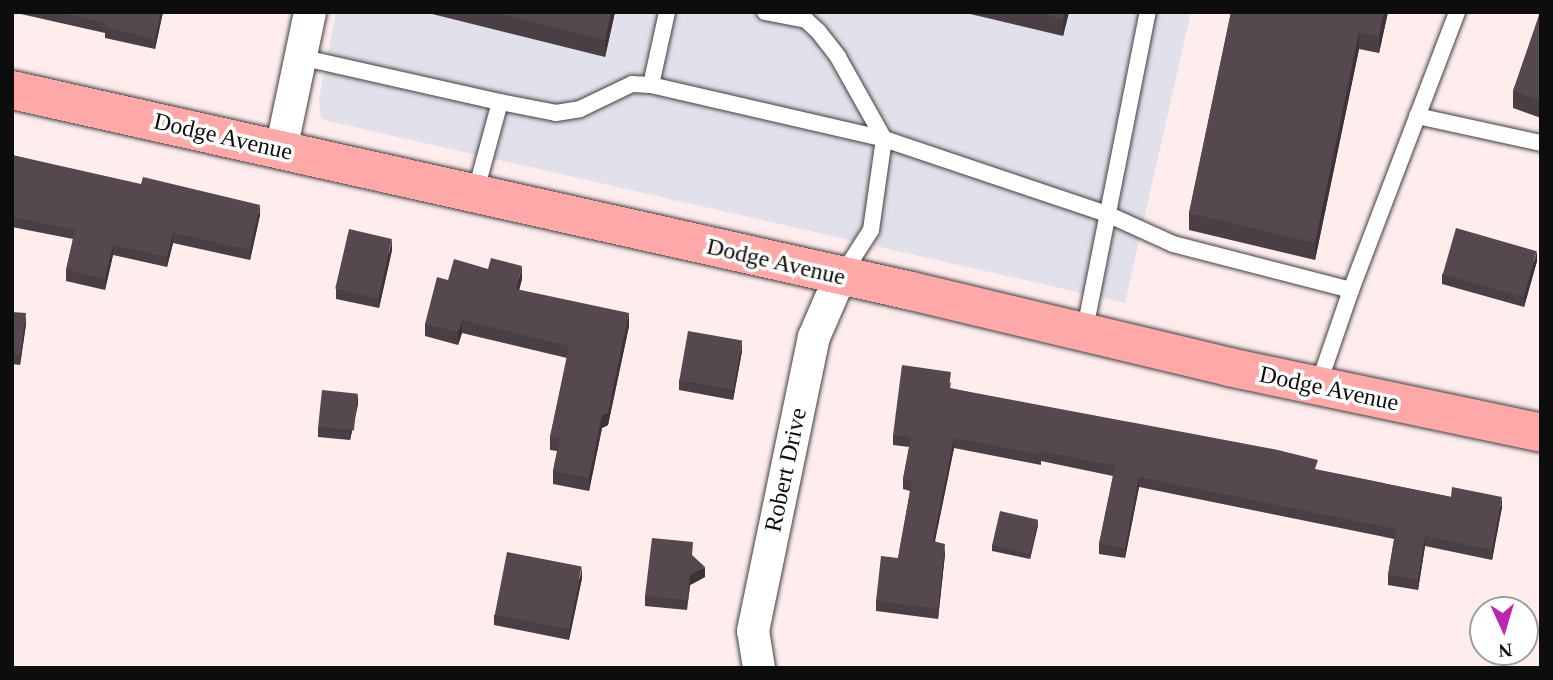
<!DOCTYPE html>
<html>
<head>
<meta charset="utf-8">
<style>
	body { margin:0 }
	#map { position:relative; width:1553px; height:680px; overflow:hidden; background:#ffedee; font-family:Georgia,serif }
	div>[style] { position:absolute }
	.industrial>* { inset:0; background:#e1e1ec }
	.roads { filter:drop-shadow(0 0 2px #404040) drop-shadow(0 0 2px #404040) }
	.lane>* { height:16px; margin:-8px; padding:0 8px; transform-origin:8px; border-radius:8px; background:#fff }
	.street>* { height:32px; margin:-16px; padding:0 16px; transform-origin:16px; border-radius:16px; background:#fff }
	.secondary>* { height:38px; margin:-19px; padding:0 19px; transform-origin:19px; border-radius:19px; background:#ffa8a8 }
	.wall>* { inset:0; background:#493f44 }
	.shaded-wall>* { inset:0; background:#3c3337 }
	.building>* { inset:0; background:#55494f; transform-origin:0 0 }
	span { translate:-50% -50%; white-space:nowrap; text-align:center; line-height:1.15; -webkit-text-stroke:7px #fff; paint-order:stroke }
	.street-label { font-size:24px; color:#0d0d0d }
	.frame { position:absolute; inset:0; border:14px solid #0d0d0d; pointer-events:none }
	.north { position:absolute; left:1469px; top:596px; width:70px; height:70px; box-sizing:border-box; background:#fff; border:2px solid #9e9e9e; border-radius:50%; rotate:176deg; font-size:19px; font-weight:700; line-height:28px; text-align:center; color:#0d0d0d }
	.north::after { content:''; display:block; margin:auto; width:24px; height:32px; background:#bd24b3; clip-path:polygon(50% 0,100% 100%,50% 72%,0 100%) }
</style>
</head>
<body>
<div id="map">
	<div class="industrial">
		<div style="clip-path:polygon(336px 12px,1191px 12px,1125px 303px,328px 121px,321px 118px,319px 99px)"></div>
	</div>
	<div class="roads">
		<div class="lane">
			<div style="left:765px;top:12px;width:42px;rotate:11deg"></div>
			<div style="left:806px;top:20px;width:16px;rotate:43deg"></div>
			<div style="left:818px;top:31px;width:33px;rotate:52deg"></div>
			<div style="left:838px;top:57px;width:94px;rotate:60.7deg"></div>
			<div style="left:300px;top:57px;width:205px;rotate:12.7deg"></div>
			<div style="left:651px;top:85px;width:75px;rotate:-77.6deg"></div>
			<div style="left:1417px;top:116px;width:127px;rotate:12.3deg"></div>
			<div style="left:475px;top:194px;width:95px;rotate:-74.8deg"></div>
			<div style="left:500px;top:102px;width:57px;rotate:11.1deg"></div>
			<div style="left:556px;top:113px;width:24px;rotate:-9deg"></div>
			<div style="left:580px;top:109px;width:58px;rotate:-25.7deg"></div>
			<div style="left:632px;top:84px;width:19px;rotate:3deg"></div>
			<div style="left:651px;top:85px;width:239px;rotate:13deg"></div>
			<div style="left:842px;top:275px;width:54px;rotate:-57.2deg"></div>
			<div style="left:871px;top:230px;width:92px;rotate:-81.9deg"></div>
			<div style="left:884px;top:139px;width:235px;rotate:18.6deg"></div>
			<div style="left:1107px;top:214px;width:72px;rotate:24.4deg"></div>
			<div style="left:1173px;top:244px;width:184px;rotate:14.5deg"></div>
			<div style="left:1351px;top:290px;width:102px;rotate:109deg"></div>
			<div style="left:1351px;top:290px;width:298px;rotate:-69.1deg"></div>
			<div style="left:1084px;top:334px;width:328px;rotate:-78.8deg"></div>
		</div>
		<div class="street">
			<div style="left:281px;top:150px;width:141px;rotate:-78.1deg"></div>
			<div style="left:759px;top:668px;width:37px;rotate:-99deg"></div>
			<div style="left:753px;top:631px;width:300px;rotate:-78.3deg"></div>
			<div style="left:814px;top:337px;width:65px;rotate:-66.6deg"></div>
		</div>
		<div class="secondary">
			<div style="left:12px;top:90px;width:921px;rotate:12.6deg"></div>
			<div style="left:911px;top:291px;width:327px;rotate:13.4deg"></div>
			<div style="left:1229px;top:367px;width:319px;rotate:11.9deg"></div>
		</div>
	</div>
	<div class="wall">
		<div style="clip-path:polygon(12px 12px,163px 12px,155px 49px,105px 38px,105px 33px)"></div>
		<div style="clip-path:polygon(424px 12px,615px 12px,605px 57px)"></div>
		<div style="clip-path:polygon(962px 12px,1069px 12px,1063px 36px)"></div>
		<div style="clip-path:polygon(1231px 12px,1388px 12px,1379px 53px,1359px 49px,1315px 260px,1189px 230px,1189px 213px)"></div>
		<div style="clip-path:polygon(1541px 12px,1541px 118px,1513px 108px,1513px 91px)"></div>
		<div style="clip-path:polygon(12px 155px,260px 215px,250px 260px,173px 243px,167px 267px,113px 255px,105px 290px,66px 281px,66px 270px,73px 239px,12px 227px)"></div>
		<div style="clip-path:polygon(392px 250px,379px 308px,336px 299px,336px 289px)"></div>
		<div style="clip-path:polygon(1537px 261px,1524px 307px,1442px 284px,1442px 274px)"></div>
		<div style="clip-path:polygon(522px 279px,519px 290px,629px 326px,608px 425px,602px 428px,589px 491px,553px 484px,553px 471px,557px 451px,550px 450px,550px 437px,567px 358px,462px 333px,458px 345px,425px 336px,425px 324px,448px 280px)"></div>
		<div style="clip-path:polygon(12px 312px,26px 324px,20px 365px,12px 364px)"></div>
		<div style="clip-path:polygon(742px 351px,733px 400px,679px 390px,679px 380px)"></div>
		<div style="clip-path:polygon(951px 382px,950px 388px,1317px 470px,1502px 507px,1492px 560px,1425px 546px,1418px 590px,1388px 585px,1388px 575px,1394px 539px,1139px 487px,1125px 558px,1099px 554px,1099px 544px,1113px 476px,1041px 461px,1041px 465px,954px 448px,935px 541px,945px 554px,938px 619px,876px 611px,876px 601px,898px 558px,910px 491px,903px 489px,903px 479px,909px 447px,893px 445px,893px 435px)"></div>
		<div style="clip-path:polygon(358px 404px,350px 440px,318px 437px,318px 427px)"></div>
		<div style="clip-path:polygon(1038px 525px,1030px 559px,992px 551px,992px 545px)"></div>
		<div style="clip-path:polygon(693px 556px,705px 577px,690px 585px,687px 610px,645px 606px,645px 596px)"></div>
		<div style="clip-path:polygon(582px 578px,569px 640px,494px 625px,494px 615px)"></div>
	</div>
	<div class="shaded-wall">
		<div style="clip-path:polygon(161px 12px,163px 12px,155px 49px,155px 39px)"></div>
		<div style="clip-path:polygon(611px 12px,615px 12px,605px 57px,605px 40px)"></div>
		<div style="clip-path:polygon(1065px 12px,1069px 12px,1063px 36px,1063px 19px)"></div>
		<div style="clip-path:polygon(1384px 12px,1388px 12px,1379px 53px,1379px 36px)"></div>
		<div style="clip-path:polygon(1359px 32px,1359px 49px,1315px 260px,1315px 243px)"></div>
		<div style="clip-path:polygon(260px 205px,260px 215px,250px 260px,250px 250px)"></div>
		<div style="clip-path:polygon(173px 233px,173px 243px,167px 267px,167px 257px)"></div>
		<div style="clip-path:polygon(392px 239px,392px 250px,379px 308px,379px 298px)"></div>
		<div style="clip-path:polygon(113px 245px,113px 255px,105px 290px,105px 279px)"></div>
		<div style="clip-path:polygon(1537px 251px,1537px 261px,1524px 307px,1524px 297px)"></div>
		<div style="clip-path:polygon(522px 266px,522px 279px,516px 302px,516px 289px)"></div>
		<div style="clip-path:polygon(26px 313px,26px 324px,20px 365px,20px 355px)"></div>
		<div style="clip-path:polygon(629px 313px,629px 326px,608px 425px,602px 428px,589px 491px,589px 478px,602px 415px)"></div>
		<div style="clip-path:polygon(462px 320px,462px 333px,458px 345px,458px 332px)"></div>
		<div style="clip-path:polygon(742px 341px,742px 351px,733px 400px,733px 389px)"></div>
		<div style="clip-path:polygon(358px 394px,358px 404px,350px 440px,350px 430px)"></div>
		<div style="clip-path:polygon(954px 438px,954px 448px,933px 550px,933px 541px)"></div>
		<div style="clip-path:polygon(1139px 477px,1139px 487px,1125px 558px,1125px 548px)"></div>
		<div style="clip-path:polygon(1502px 497px,1502px 507px,1492px 560px,1492px 550px)"></div>
		<div style="clip-path:polygon(1038px 520px,1038px 525px,1030px 559px,1030px 554px)"></div>
		<div style="clip-path:polygon(1425px 536px,1425px 546px,1418px 590px,1418px 580px)"></div>
		<div style="clip-path:polygon(945px 544px,945px 554px,938px 619px,938px 609px)"></div>
		<div style="clip-path:polygon(582px 567px,582px 578px,569px 640px,569px 630px)"></div>
		<div style="clip-path:polygon(705px 567px,705px 577px,690px 585px,687px 610px,690px 575px)"></div>
	</div>
	<div class="building">
		<div style="clip-path:polygon(56px 12px,161px 12px,155px 39px,105px 27px,106px 23px)"></div>
		<div style="clip-path:polygon(493px 12px,611px 12px,605px 40px)"></div>
		<div style="clip-path:polygon(1035px 12px,1065px 12px,1063px 19px)"></div>
		<div style="clip-path:polygon(1231px 12px,1384px 12px,1379px 36px,1359px 32px,1315px 243px,1189px 213px)"></div>
		<div style="clip-path:polygon(1540px 12px,1541px 12px,1541px 101px,1513px 91px)"></div>
		<div style="clip-path:polygon(12px 155px,141px 184px,143px 177px,260px 205px,250px 250px,173px 233px,167px 257px,113px 245px,105px 279px,66px 270px,75px 230px,12px 217px)"></div>
		<div style="left:1456px;top:228px;width:84px;height:48px;rotate:16deg"></div>
		<div style="left:349px;top:229px;width:44px;height:61px;rotate:13deg"></div>
		<div style="clip-path:polygon(491px 258px,522px 266px,516px 289px,629px 313px,608px 413px,602px 415px,589px 478px,553px 471px,560px 439px,550px 437px,569px 346px,462px 320px,458px 332px,425px 324px,437px 277px,448px 280px,454px 259px,488px 269px)"></div>
		<div style="clip-path:polygon(12px 312px,26px 313px,20px 355px,12px 354px)"></div>
		<div style="left:688px;top:331px;width:55px;height:50px;rotate:10deg"></div>
		<div style="clip-path:polygon(902px 365px,951px 372px,949px 388px,1278px 450px,1318px 460px,1315px 469px,1451px 497px,1452px 487px,1502px 497px,1492px 550px,1425px 536px,1418px 580px,1388px 575px,1396px 529px,1139px 477px,1125px 548px,1099px 544px,1115px 466px,1041px 451px,1041px 455px,954px 438px,933px 541px,945px 544px,938px 609px,876px 601px,881px 556px,898px 558px,912px 481px,903px 479px,911px 437px,893px 435px)"></div>
		<div style="left:322px;top:390px;width:36px;height:37px;rotate:6deg"></div>
		<div style="left:1000px;top:511px;width:39px;height:35px;rotate:13deg"></div>
		<div style="clip-path:polygon(652px 538px,693px 542px,692px 555px,705px 567px,690px 575px,687px 600px,645px 596px)"></div>
		<div style="left:507px;top:552px;width:76px;height:64px;rotate:11deg"></div>
	</div>
	<div class="street-label">
		<span style="left:223px;top:137px;rotate:13deg">Dodge Avenue</span>
		<span style="left:776px;top:262px;rotate:13deg">Dodge Avenue</span>
		<span style="left:1329px;top:389px;rotate:12deg">Dodge Avenue</span>
		<span style="left:786px;top:470px;rotate:-78deg">Robert Drive</span>
	</div>
	<div class="frame"></div>
	<div class="north">N</div>
</div>
</body>
</html>
